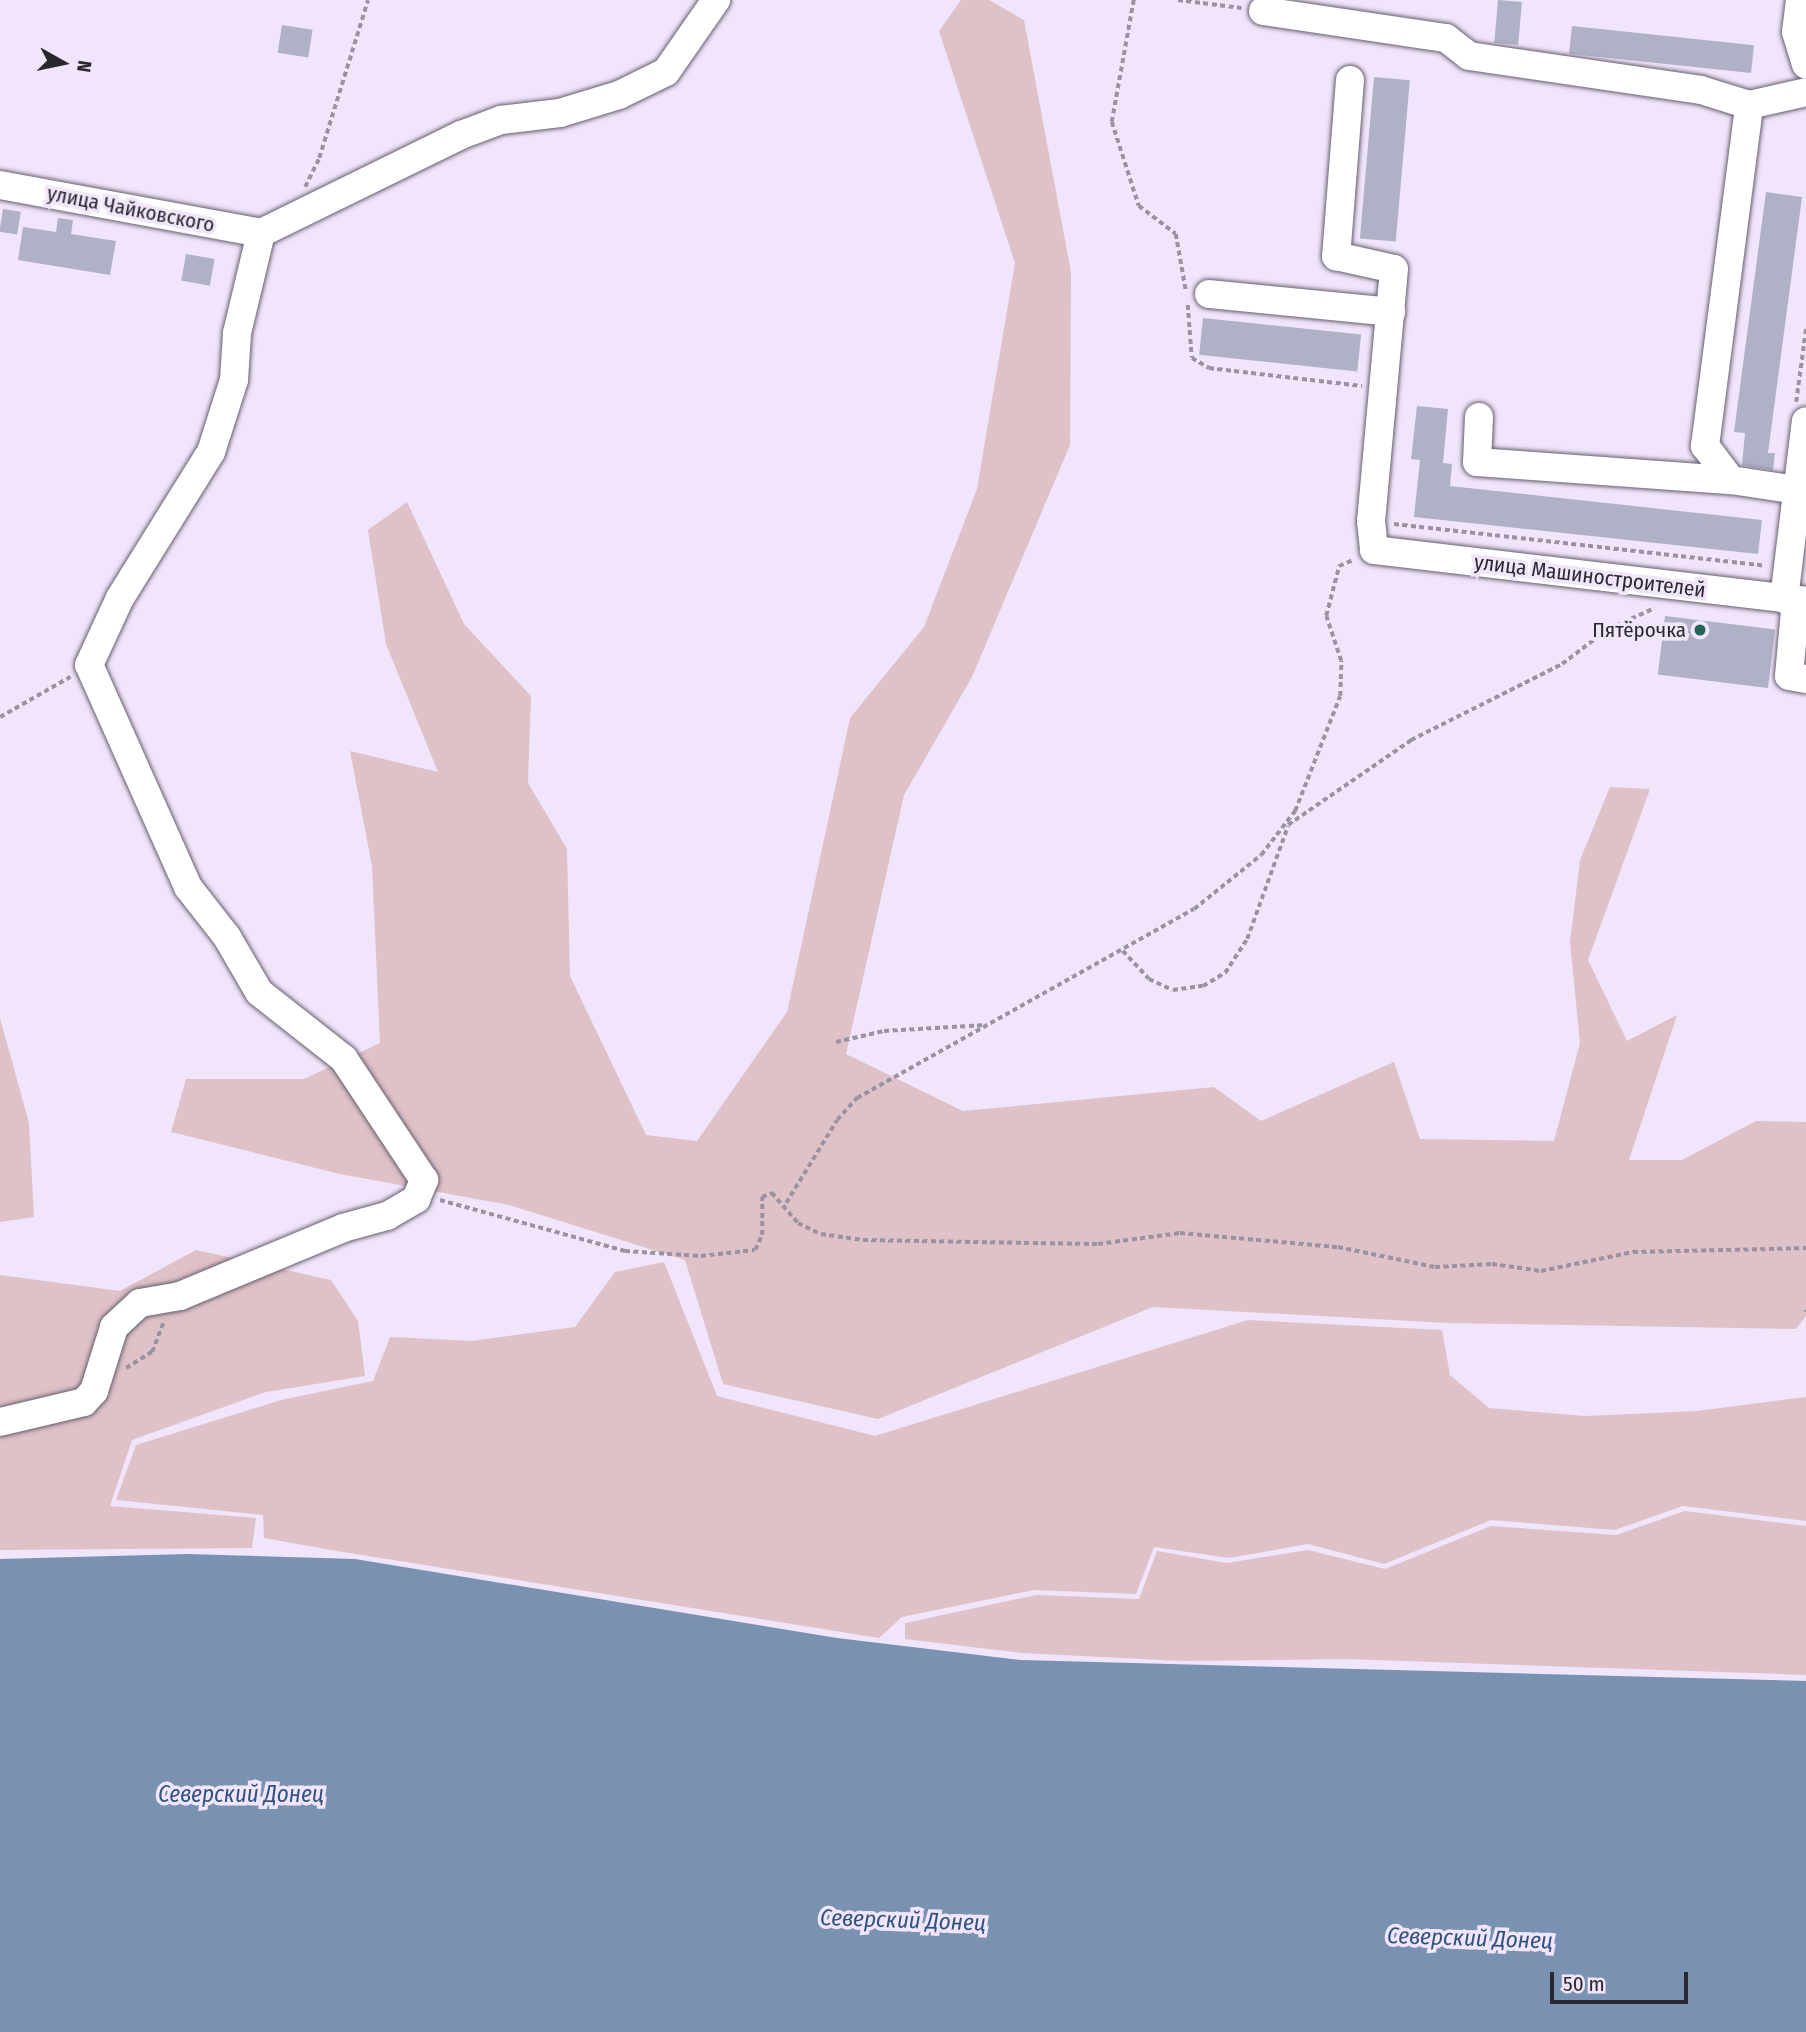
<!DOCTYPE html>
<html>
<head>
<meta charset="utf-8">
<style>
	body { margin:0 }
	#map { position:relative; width:1806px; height:2032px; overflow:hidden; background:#f0e5fa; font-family:"Fira Sans Condensed",sans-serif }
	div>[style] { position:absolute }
	.green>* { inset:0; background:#dfc1c8 }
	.water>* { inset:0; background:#7992b2 }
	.building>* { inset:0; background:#afb1c6; transform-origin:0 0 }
	.path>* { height:3.5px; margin-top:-1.75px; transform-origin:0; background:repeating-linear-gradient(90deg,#9a92a1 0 5px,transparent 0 8.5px) }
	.roads { filter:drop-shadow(0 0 2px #675e6f) drop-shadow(0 0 2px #675e6f) }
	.minor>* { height:28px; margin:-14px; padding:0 14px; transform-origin:14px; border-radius:14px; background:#fff }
	.dots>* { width:19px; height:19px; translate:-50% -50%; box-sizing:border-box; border:4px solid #f0e5fa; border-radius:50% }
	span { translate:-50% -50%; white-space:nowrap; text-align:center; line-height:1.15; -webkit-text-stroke:7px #f0e5fa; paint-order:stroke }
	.street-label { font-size:21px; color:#2b272e }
	.poi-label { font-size:21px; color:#2b272e }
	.right { translate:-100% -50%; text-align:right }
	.water-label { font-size:23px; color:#2f5380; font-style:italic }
	.north { position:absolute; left:28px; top:28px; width:70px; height:70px; -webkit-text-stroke:5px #f0e5fa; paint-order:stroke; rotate:99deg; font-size:19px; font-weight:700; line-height:28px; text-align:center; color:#2b272e }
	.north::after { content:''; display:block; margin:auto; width:24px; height:32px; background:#2b272e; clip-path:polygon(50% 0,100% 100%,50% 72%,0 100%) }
	.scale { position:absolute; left:1550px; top:1972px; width:138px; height:32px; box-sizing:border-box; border:4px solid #2b272e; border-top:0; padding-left:9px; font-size:21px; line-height:24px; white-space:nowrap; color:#2b272e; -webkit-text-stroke:5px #f0e5fa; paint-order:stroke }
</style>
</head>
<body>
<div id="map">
	<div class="green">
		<div style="clip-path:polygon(961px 0,989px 0,1024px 20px,1071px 272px,1070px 445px,972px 677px,904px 795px,846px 1054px,963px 1111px,1214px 1087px,1261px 1121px,1394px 1062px,1420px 1139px,1554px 1141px,1580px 1043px,1570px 942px,1580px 860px,1610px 787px,1650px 789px,1588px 960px,1627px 1041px,1677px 1015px,1629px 1160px,1682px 1160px,1756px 1121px,1806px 1122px,1806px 1316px,1796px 1329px,1448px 1323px,1153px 1307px,878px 1419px,723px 1384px,685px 1260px,509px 1205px,340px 1174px,171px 1132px,186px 1079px,304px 1079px,380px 1043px,372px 866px,350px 751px,438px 772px,386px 644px,368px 530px,407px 502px,464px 624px,531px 696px,528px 783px,567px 849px,570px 976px,646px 1135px,697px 1141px,787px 1012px,850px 718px,924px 627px,977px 489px,1015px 263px,939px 31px)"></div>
		<div style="clip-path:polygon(0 1018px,29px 1123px,34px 1217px,0 1222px)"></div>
		<div style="clip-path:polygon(196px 1250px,331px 1280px,358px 1321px,365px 1376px,266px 1392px,132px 1440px,110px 1506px,256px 1518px,252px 1548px,0 1550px,0 1275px,120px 1291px)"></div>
		<div style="clip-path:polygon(664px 1262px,717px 1396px,875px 1436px,1248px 1320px,1442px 1330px,1450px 1375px,1489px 1408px,1585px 1416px,1697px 1411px,1806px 1397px,1806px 1521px,1683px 1506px,1615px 1530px,1491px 1520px,1384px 1564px,1308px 1544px,1229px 1558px,1154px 1547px,1136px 1594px,1034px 1590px,902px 1617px,879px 1638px,331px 1550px,264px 1538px,263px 1515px,116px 1500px,136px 1445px,281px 1400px,373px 1381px,390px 1337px,472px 1341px,575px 1327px,615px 1272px)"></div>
		<div style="clip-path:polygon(1685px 1511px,1806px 1526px,1806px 1675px,1345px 1659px,1181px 1661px,1022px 1653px,905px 1639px,905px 1623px,1036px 1595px,1139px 1599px,1157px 1551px,1227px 1563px,1308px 1550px,1385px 1569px,1491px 1526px,1616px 1535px)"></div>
	</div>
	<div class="water">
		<div style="clip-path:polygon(187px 1554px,355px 1559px,837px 1638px,1021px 1660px,1806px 1681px,1806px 2032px,0 2032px,0 1559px)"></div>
	</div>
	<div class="building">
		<div style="left:1498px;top:0;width:24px;height:43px;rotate:5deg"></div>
		<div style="left:282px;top:25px;width:31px;height:28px;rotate:9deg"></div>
		<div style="left:1572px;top:26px;width:183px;height:28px;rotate:6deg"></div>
		<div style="left:1374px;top:77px;width:36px;height:162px;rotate:5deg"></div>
		<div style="clip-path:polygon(1766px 192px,1802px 197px,1768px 453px,1775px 453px,1773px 470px,1742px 465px,1745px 433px,1734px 432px)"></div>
		<div style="left:3px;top:209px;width:18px;height:23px;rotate:9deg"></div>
		<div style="clip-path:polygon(58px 218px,73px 220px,71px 234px,116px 241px,110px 275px,18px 260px,23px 227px,56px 232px)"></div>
		<div style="left:186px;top:254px;width:29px;height:27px;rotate:10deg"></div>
		<div style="left:1203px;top:318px;width:159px;height:37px;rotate:6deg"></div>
		<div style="clip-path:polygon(1417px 406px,1448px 409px,1443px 463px,1452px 464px,1450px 486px,1762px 520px,1758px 554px,1414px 517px,1420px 460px,1411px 459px)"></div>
		<div style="left:1665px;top:616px;width:111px;height:59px;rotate:7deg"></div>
	</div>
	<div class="path">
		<div style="left:1134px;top:0;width:124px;rotate:100.2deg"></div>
		<div style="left:1112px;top:122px;width:88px;rotate:72.2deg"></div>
		<div style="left:1139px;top:206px;width:46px;rotate:37.1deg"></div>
		<div style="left:1176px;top:234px;width:58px;rotate:80deg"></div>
		<div style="left:1178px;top:0;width:64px;rotate:7.1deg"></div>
		<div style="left:305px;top:187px;width:32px;rotate:-64deg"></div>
		<div style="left:319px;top:158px;width:165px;rotate:-72.8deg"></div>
		<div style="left:1188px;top:305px;width:53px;rotate:85.7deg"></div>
		<div style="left:1192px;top:358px;width:20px;rotate:30deg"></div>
		<div style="left:1209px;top:368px;width:154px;rotate:6.7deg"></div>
		<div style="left:1796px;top:402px;width:76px;rotate:-82.4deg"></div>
		<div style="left:1394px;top:524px;width:374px;rotate:6.4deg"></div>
		<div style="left:0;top:717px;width:81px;rotate:-29.7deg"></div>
		<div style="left:1288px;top:825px;width:150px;rotate:-34.6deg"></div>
		<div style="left:1411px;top:740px;width:169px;rotate:-26.7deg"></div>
		<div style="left:1562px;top:664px;width:58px;rotate:-37.3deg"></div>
		<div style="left:1608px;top:629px;width:51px;rotate:-24.1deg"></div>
		<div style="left:1123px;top:951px;width:38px;rotate:47deg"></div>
		<div style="left:1149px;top:979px;width:26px;rotate:25deg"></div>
		<div style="left:1173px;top:990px;width:30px;rotate:-8deg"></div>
		<div style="left:1203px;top:986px;width:26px;rotate:-31deg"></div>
		<div style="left:1225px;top:973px;width:40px;rotate:-57.1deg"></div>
		<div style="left:1247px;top:939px;width:120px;rotate:-70.1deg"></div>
		<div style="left:836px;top:1042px;width:49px;rotate:-12.9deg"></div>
		<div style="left:884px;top:1031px;width:102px;rotate:-3.4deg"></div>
		<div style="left:440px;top:1200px;width:192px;rotate:15.4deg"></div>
		<div style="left:625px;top:1251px;width:76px;rotate:3.8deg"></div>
		<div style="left:701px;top:1256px;width:54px;rotate:-6.3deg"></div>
		<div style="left:755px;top:1250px;width:17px;rotate:-65deg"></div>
		<div style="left:762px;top:1235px;width:38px;rotate:-90deg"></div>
		<div style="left:762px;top:1197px;width:11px;rotate:-22deg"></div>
		<div style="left:772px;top:1193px;width:40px;rotate:49deg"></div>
		<div style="left:798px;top:1223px;width:25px;rotate:26deg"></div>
		<div style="left:821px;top:1234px;width:42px;rotate:8.1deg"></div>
		<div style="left:863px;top:1240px;width:235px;rotate:1deg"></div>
		<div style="left:1098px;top:1244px;width:83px;rotate:-7.6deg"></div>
		<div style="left:1180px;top:1233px;width:159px;rotate:5.1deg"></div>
		<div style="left:1338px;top:1247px;width:99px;rotate:11.7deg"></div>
		<div style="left:1435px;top:1267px;width:57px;rotate:-3deg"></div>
		<div style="left:1492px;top:1264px;width:49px;rotate:8.1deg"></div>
		<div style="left:1541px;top:1271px;width:94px;rotate:-11.7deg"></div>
		<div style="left:1633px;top:1252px;width:173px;rotate:-1.3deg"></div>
		<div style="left:786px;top:1203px;width:97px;rotate:-58.4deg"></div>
		<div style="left:837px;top:1120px;width:30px;rotate:-48deg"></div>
		<div style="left:857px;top:1098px;width:386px;rotate:-29.3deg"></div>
		<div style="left:1194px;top:909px;width:86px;rotate:-38.9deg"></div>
		<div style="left:1261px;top:855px;width:56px;rotate:-52.3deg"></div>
		<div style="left:1295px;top:811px;width:123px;rotate:-68.6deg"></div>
		<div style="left:1340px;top:696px;width:35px;rotate:-88deg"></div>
		<div style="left:1341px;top:661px;width:47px;rotate:-108.4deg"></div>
		<div style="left:1326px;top:616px;width:52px;rotate:-75.4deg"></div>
		<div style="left:1339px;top:566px;width:15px;rotate:-23deg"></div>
		<div style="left:1806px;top:1310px;width:2px;rotate:90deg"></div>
		<div style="left:126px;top:1368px;width:31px;rotate:-32deg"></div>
		<div style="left:152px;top:1352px;width:34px;rotate:-69deg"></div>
	</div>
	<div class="roads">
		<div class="minor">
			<div style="left:1800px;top:0;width:32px;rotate:97deg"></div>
			<div style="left:1796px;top:32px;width:34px;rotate:73deg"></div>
			<div style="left:1263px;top:11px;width:185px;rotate:8.4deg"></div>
			<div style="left:1446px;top:38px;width:29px;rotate:38deg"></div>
			<div style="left:1469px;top:56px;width:234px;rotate:8.3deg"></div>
			<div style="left:1701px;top:90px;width:50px;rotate:17.4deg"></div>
			<div style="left:1350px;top:80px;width:177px;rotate:94.5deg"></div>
			<div style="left:1336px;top:256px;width:59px;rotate:12.6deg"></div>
			<div style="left:1394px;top:269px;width:253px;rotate:95.2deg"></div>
			<div style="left:1371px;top:521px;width:29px;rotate:84deg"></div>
			<div style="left:1374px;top:550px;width:435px;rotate:6.7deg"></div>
			<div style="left:0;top:185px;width:265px;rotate:10.4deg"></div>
			<div style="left:1209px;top:294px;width:183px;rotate:5.6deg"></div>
			<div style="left:1479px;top:417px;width:45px;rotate:92.5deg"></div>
			<div style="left:1477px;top:462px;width:255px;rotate:4.1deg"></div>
			<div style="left:1797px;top:490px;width:67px;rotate:-171.4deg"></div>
			<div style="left:1731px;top:480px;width:43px;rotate:-127.4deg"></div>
			<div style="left:1705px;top:446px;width:344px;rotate:-82.6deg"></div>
			<div style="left:1749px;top:105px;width:58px;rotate:-12.8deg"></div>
			<div style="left:1784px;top:599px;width:179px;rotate:-83deg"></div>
			<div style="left:1796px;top:600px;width:76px;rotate:95.3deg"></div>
			<div style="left:1789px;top:676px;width:17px;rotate:10deg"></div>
			<div style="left:0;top:1422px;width:86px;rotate:-13.4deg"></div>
			<div style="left:84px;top:1402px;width:15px;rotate:-48deg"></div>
			<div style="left:94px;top:1391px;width:67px;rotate:-72.6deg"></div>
			<div style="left:114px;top:1327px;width:35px;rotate:-43deg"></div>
			<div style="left:140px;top:1303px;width:41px;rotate:-9.9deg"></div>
			<div style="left:180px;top:1296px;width:177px;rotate:-22.6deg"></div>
			<div style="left:343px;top:1228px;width:46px;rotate:-15.3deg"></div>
			<div style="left:387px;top:1216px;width:34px;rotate:-30deg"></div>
			<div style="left:416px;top:1199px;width:21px;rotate:-67deg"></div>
			<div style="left:424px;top:1180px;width:145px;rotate:-123.5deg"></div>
			<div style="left:344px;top:1059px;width:108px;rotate:-141.8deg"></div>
			<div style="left:259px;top:992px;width:64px;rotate:-120.2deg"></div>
			<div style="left:227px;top:937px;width:63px;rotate:-128deg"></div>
			<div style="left:188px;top:887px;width:243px;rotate:-114deg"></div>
			<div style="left:89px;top:665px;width:74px;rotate:-65.2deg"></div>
			<div style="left:120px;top:598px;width:172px;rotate:-58.1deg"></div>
			<div style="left:211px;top:452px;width:76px;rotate:-72.3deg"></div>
			<div style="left:234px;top:380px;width:47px;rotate:-86.3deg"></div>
			<div style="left:237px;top:333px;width:103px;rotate:-76.5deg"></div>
			<div style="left:261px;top:233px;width:223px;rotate:-26.1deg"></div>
			<div style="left:461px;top:135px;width:43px;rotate:-20.6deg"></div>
			<div style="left:501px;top:120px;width:59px;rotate:-6.8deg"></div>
			<div style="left:560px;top:113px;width:62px;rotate:-17deg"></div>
			<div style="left:619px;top:95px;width:52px;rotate:-26.1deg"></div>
			<div style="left:666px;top:72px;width:88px;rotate:-55.2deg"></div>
		</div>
	</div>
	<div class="dots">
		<div style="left:1700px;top:630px;background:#226556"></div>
	</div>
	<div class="street-label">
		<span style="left:131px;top:209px;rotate:11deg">улица Чайковского</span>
		<span style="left:1590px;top:576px;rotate:7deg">улица Машиностроителей</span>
	</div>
	<div class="poi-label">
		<span class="right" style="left:1686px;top:630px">Пятёрочка</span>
	</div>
	<div class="water-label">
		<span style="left:241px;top:1794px">Северский Донец</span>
		<span style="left:903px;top:1920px;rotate:2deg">Северский Донец</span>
		<span style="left:1470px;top:1938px;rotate:2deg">Северский Донец</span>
	</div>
	<div class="north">N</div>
	<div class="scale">50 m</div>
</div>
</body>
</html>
